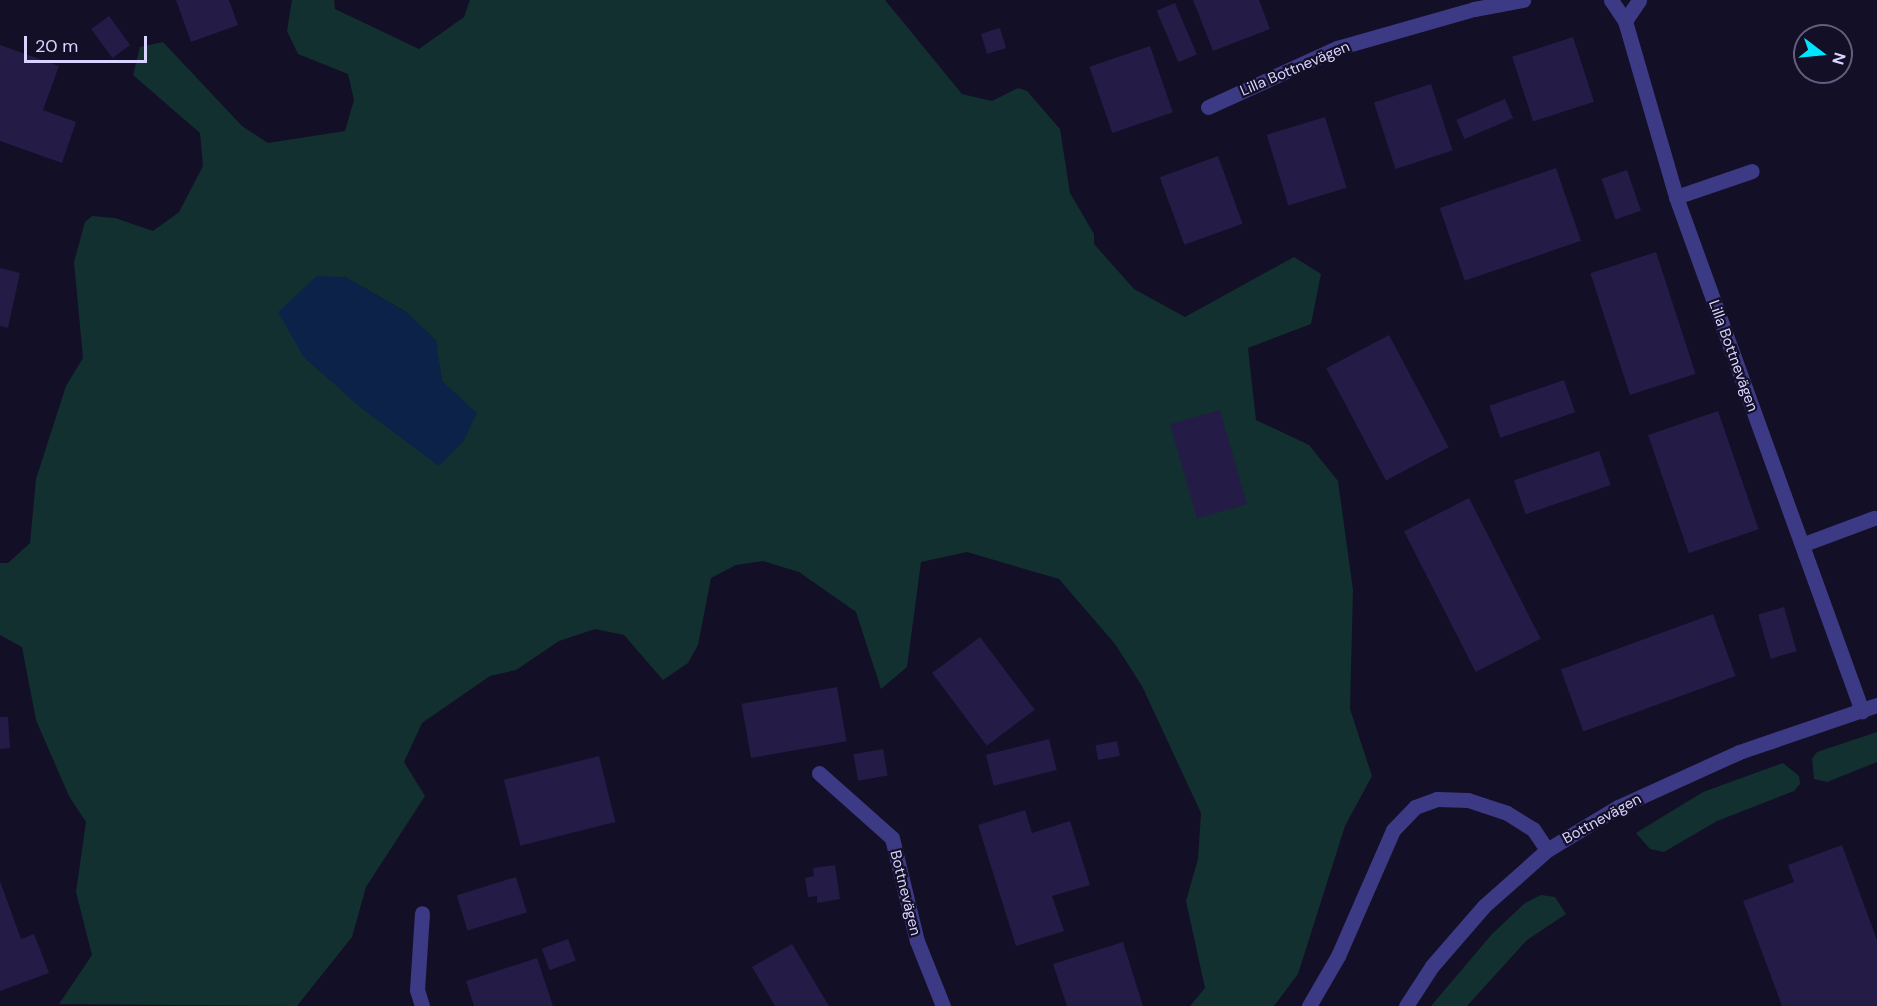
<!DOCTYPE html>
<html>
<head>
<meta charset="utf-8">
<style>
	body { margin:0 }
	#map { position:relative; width:1877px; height:1006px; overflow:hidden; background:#130f26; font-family:"DM Sans",sans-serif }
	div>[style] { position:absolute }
	.green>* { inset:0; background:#12302f }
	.water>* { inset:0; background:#0c2248 }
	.building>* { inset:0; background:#241b47; transform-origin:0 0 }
	.minor>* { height:15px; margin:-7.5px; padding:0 7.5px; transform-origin:7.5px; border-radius:7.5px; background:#3d3a85 }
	span { translate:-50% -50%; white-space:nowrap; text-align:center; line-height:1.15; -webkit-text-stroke:4.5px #130f26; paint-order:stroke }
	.street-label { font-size:15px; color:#d9d4ff }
	.north { position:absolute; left:1793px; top:24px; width:60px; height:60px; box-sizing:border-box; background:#130f26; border:2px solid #625e7d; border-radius:50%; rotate:106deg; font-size:16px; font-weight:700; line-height:24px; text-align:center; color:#d9d4ff }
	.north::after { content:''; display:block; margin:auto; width:21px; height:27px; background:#00e5ff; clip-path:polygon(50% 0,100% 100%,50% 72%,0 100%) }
	.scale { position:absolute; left:24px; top:36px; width:123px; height:27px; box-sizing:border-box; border:3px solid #d9d4ff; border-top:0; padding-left:8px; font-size:18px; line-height:21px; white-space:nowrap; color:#d9d4ff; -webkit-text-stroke:4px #130f26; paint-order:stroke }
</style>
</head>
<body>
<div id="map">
	<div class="green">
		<div style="clip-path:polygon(evenodd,292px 0,334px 0,335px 9px,419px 49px,464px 17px,470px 0,885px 0,962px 94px,992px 101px,1018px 88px,1027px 91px,1060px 129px,1070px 193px,1094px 234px,1094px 244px,1134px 289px,1185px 317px,1294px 257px,1321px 274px,1311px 324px,1248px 348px,1256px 420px,1309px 445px,1338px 481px,1353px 590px,1350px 709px,1372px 776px,1345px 826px,1298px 974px,1274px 1006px,1190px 1006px,1205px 988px,1186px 901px,1198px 859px,1201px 813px,1142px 686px,1115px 644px,1059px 579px,967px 552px,921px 562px,907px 667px,881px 689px,856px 612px,799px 572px,763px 561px,736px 565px,711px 578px,698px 645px,688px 663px,663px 680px,624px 635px,595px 629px,559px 641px,516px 670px,490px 676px,422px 723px,404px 762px,425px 796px,366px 887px,352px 937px,297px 1006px,59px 1004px,92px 955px,76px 892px,86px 822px,69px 796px,36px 720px,22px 647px,0 635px,0 563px,8px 563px,30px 543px,36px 479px,66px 386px,83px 358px,74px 262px,85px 222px,92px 216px,115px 218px,153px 231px,179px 212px,203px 166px,200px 133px,133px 75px,140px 47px,163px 42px,242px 126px,268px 143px,345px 131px,354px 100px,348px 74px,298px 54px,287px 31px,292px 0,345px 277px,406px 312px,435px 340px,442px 381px,439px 465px,361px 407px,303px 356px,345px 277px)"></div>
		<div style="clip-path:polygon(1877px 732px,1877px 762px,1827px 782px,1814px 779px,1812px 759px,1817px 752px)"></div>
		<div style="clip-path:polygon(1783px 763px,1799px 776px,1800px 784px,1794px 791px,1717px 821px,1664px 852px,1650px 849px,1636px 833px,1703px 792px)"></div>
		<div style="clip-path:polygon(1541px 895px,1555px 897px,1566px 914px,1527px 940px,1467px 1006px,1431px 1006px,1492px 934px,1525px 903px)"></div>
	</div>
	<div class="water">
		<div style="clip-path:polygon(317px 276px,345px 277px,406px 312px,436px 340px,442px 381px,477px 413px,463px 442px,439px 466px,361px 408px,303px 356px,278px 312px)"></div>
	</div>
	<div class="building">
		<div style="clip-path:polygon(176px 0,229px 0,238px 25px,191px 42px)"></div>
		<div style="clip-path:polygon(1193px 0,1259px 0,1270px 29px,1213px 51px)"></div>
		<div style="left:1175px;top:3px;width:56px;height:20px;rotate:67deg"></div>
		<div style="left:109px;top:16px;width:36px;height:22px;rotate:54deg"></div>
		<div style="left:1000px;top:28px;width:21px;height:20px;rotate:73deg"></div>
		<div style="left:1573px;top:37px;width:68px;height:64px;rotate:72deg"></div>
		<div style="clip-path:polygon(0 45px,59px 66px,43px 110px,76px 122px,62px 163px,0 141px)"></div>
		<div style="left:1150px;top:46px;width:70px;height:64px;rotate:71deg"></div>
		<div style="left:1431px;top:84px;width:70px;height:60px;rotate:72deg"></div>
		<div style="left:1505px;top:99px;width:21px;height:53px;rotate:67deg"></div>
		<div style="left:1325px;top:117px;width:74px;height:61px;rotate:73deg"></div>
		<div style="left:1218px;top:156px;width:72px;height:62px;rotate:70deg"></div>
		<div style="left:1556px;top:168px;width:77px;height:123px;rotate:71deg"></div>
		<div style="left:1627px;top:170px;width:43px;height:27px;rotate:71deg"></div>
		<div style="left:1656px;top:252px;width:128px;height:69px;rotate:72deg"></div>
		<div style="clip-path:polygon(0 268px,20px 273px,8px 328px,0 326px)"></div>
		<div style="left:1389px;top:335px;width:127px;height:71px;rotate:62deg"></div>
		<div style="left:1564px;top:380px;width:34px;height:79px;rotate:71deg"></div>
		<div style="left:1220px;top:410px;width:98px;height:52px;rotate:74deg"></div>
		<div style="left:1718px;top:411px;width:125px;height:74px;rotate:71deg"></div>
		<div style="left:1599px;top:451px;width:36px;height:90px;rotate:71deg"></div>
		<div style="left:1469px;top:498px;width:158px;height:73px;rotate:63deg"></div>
		<div style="left:1784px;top:607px;width:46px;height:27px;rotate:74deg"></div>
		<div style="left:1713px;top:614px;width:66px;height:162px;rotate:70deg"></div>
		<div style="left:980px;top:637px;width:91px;height:60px;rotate:53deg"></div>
		<div style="left:837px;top:687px;width:55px;height:97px;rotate:80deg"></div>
		<div style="clip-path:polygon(0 717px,8px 717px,10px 748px,0 749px)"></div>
		<div style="left:1049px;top:739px;width:32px;height:65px;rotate:76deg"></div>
		<div style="left:1117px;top:741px;width:15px;height:22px;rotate:79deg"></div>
		<div style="left:883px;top:749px;width:27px;height:30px;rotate:80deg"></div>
		<div style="left:599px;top:756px;width:68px;height:98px;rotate:76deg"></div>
		<div style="clip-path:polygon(1025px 810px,1032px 833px,1070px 821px,1090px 885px,1052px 896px,1064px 931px,1016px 946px,978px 825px)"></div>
		<div style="clip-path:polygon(1842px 845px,1877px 940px,1877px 1006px,1782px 1006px,1743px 901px,1794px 882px,1788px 865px)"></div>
		<div style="clip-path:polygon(835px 865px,840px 899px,817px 903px,817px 896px,808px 897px,805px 878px,814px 876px,813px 868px)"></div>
		<div style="left:516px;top:877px;width:37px;height:62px;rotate:73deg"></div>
		<div style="clip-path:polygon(0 881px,21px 939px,34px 934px,49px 973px,0 991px)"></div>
		<div style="left:568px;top:939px;width:23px;height:28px;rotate:70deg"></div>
		<div style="clip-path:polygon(1123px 942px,1143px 1006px,1067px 1006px,1053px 964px)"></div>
		<div style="clip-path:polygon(792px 944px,829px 1006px,775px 1006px,752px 967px)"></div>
		<div style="clip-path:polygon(537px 958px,553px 1006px,474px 1006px,466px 981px)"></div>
	</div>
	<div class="minor">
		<div style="left:1611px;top:0;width:25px;rotate:56deg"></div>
		<div style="left:1625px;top:21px;width:183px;rotate:73.8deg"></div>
		<div style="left:1676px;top:197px;width:547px;rotate:70.11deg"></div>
		<div style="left:1625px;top:21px;width:25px;rotate:-56deg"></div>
		<div style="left:1208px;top:107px;width:142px;rotate:-24.6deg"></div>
		<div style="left:1337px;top:48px;width:142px;rotate:-15.9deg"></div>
		<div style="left:1474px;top:9px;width:50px;rotate:-10.4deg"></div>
		<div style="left:1676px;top:197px;width:80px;rotate:-18.9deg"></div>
		<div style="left:1804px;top:544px;width:75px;rotate:-20.4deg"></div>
		<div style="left:819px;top:773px;width:98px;rotate:41.7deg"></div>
		<div style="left:892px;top:838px;width:106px;rotate:76.4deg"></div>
		<div style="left:917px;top:941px;width:70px;rotate:68.2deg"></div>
		<div style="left:422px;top:1006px;width:17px;rotate:-107deg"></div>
		<div style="left:417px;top:990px;width:77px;rotate:-86.3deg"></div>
		<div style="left:1309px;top:1006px;width:58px;rotate:-59.9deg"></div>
		<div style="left:1338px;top:956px;width:137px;rotate:-66.4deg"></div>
		<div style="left:1393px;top:830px;width:32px;rotate:-46deg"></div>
		<div style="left:1415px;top:807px;width:23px;rotate:-20deg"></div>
		<div style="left:1437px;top:799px;width:31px;rotate:2deg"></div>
		<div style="left:1468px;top:800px;width:41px;rotate:18.4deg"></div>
		<div style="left:1507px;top:813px;width:31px;rotate:32deg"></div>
		<div style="left:1533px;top:829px;width:25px;rotate:56deg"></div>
		<div style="left:1547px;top:850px;width:83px;rotate:-31.2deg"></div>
		<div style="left:1618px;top:807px;width:133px;rotate:-24.4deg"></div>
		<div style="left:1739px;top:752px;width:146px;rotate:-18.8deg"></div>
		<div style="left:1406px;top:1006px;width:48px;rotate:-57deg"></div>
		<div style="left:1432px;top:966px;width:79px;rotate:-49.1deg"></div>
		<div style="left:1484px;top:906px;width:84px;rotate:-41.6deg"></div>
	</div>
	<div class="street-label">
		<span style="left:1295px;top:69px;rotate:-23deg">Lilla Bottnevägen</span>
		<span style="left:1733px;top:356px;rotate:70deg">Lilla Bottnevägen</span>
		<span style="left:1602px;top:819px;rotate:-29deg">Bottnevägen</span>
		<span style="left:905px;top:893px;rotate:76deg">Bottnevägen</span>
	</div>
	<div class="north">N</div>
	<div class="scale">20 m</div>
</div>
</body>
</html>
